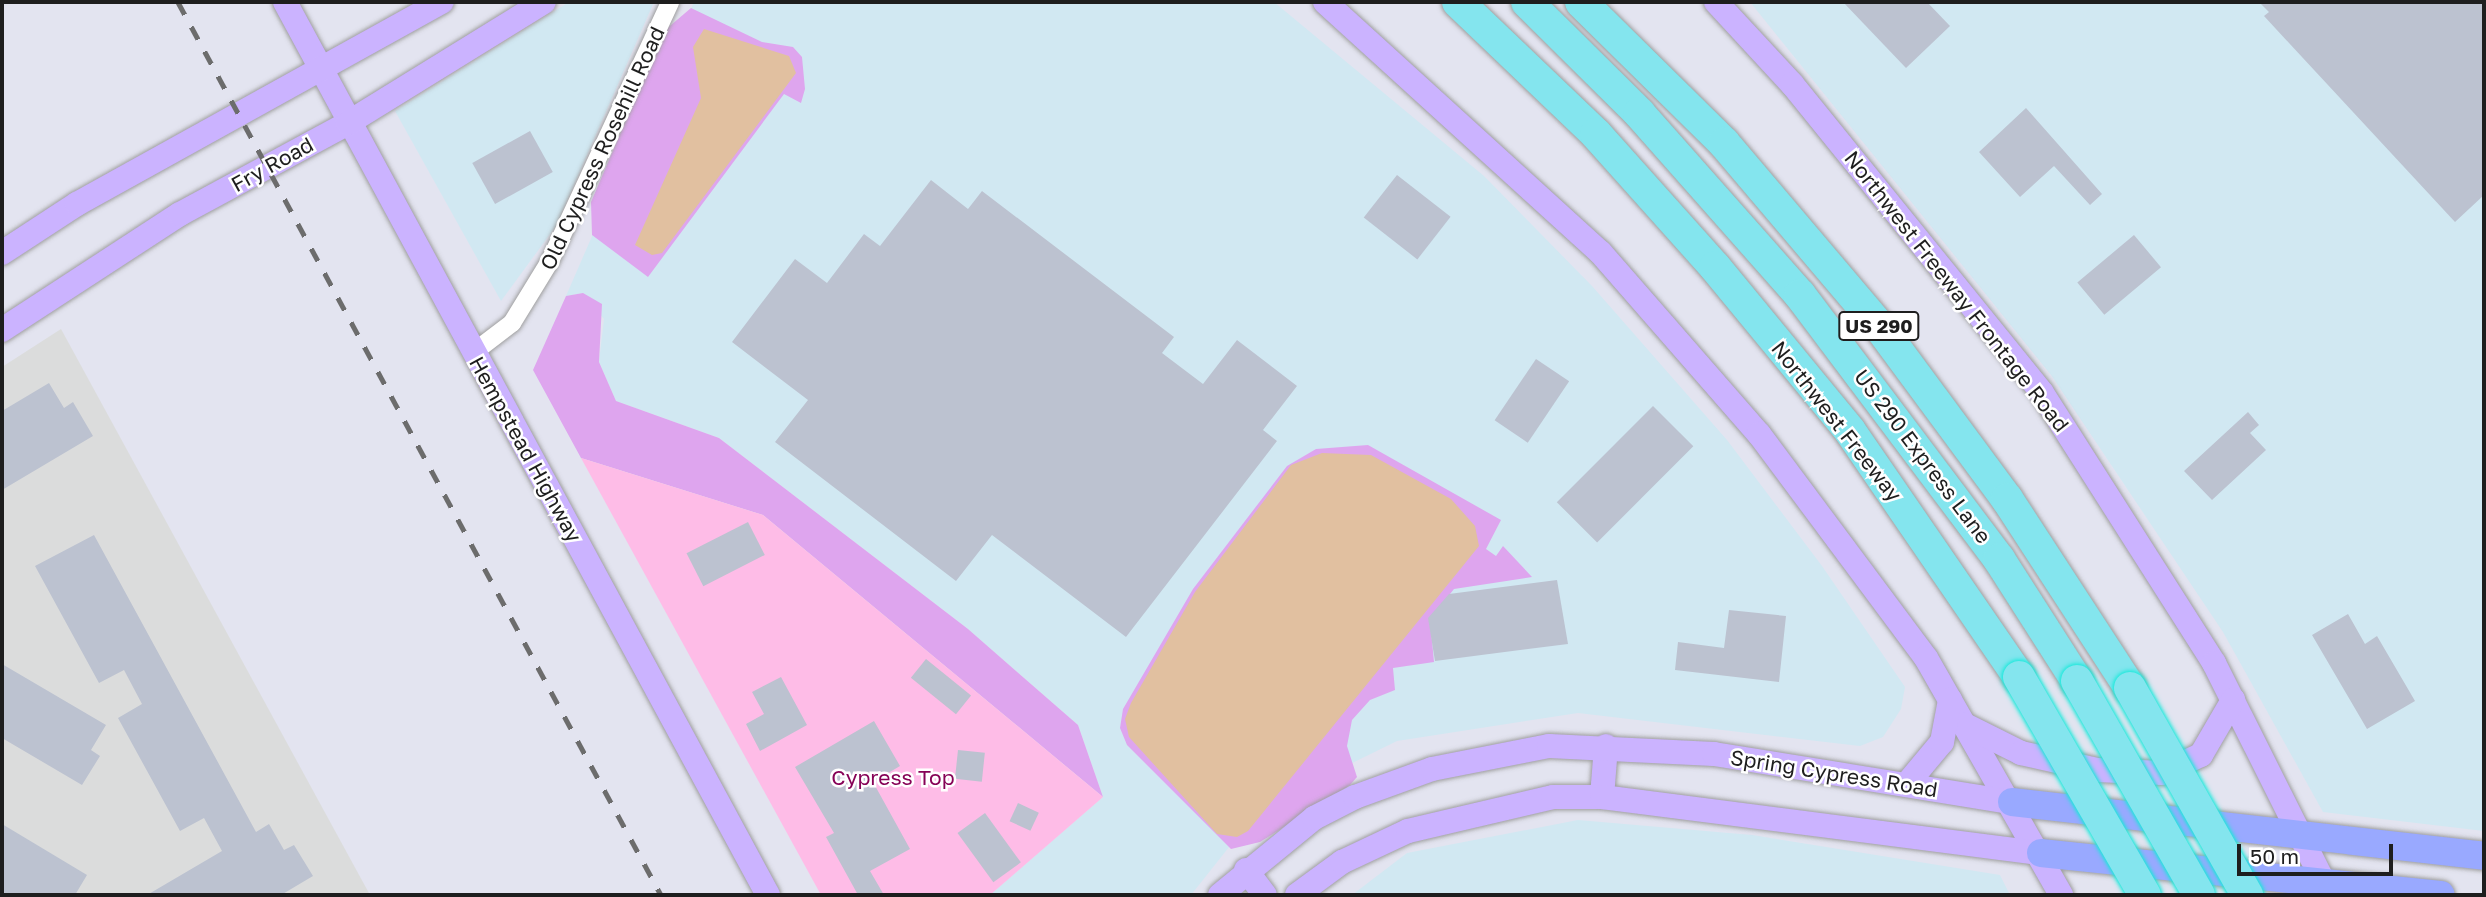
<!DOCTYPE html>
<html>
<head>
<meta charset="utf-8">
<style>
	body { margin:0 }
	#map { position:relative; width:2486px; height:897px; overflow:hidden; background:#e3e4f0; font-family:"Golos Text",sans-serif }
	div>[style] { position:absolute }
	.residential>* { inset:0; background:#dbdcdc }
	.commercial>* { inset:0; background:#d1e8f2 }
	.grass>* { inset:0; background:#dea5ee }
	.park>* { inset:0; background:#febce7 }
	.water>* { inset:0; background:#e1c0a0 }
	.building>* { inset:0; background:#bcc2d0; transform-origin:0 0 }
	.roads { filter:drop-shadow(0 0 2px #9f9f9f) drop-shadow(0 0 2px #9f9f9f) }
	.street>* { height:18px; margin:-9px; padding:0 9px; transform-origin:9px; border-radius:9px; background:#fff }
	.secondary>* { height:24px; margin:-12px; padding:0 12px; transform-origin:12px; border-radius:12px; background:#cbb3ff }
	.primary>* { height:28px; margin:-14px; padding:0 14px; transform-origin:14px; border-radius:14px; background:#99a9ff }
	.highway>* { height:32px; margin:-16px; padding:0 16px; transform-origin:16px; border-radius:16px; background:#84e5ee }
	.rail>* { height:5px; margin-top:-2.5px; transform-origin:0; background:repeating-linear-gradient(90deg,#6c6c6c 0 14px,transparent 0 28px) }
	.bridges { filter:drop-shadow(0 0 2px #16e9da) drop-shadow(0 0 2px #16e9da) }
	.highway-bridge>* { height:32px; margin:-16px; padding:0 16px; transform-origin:16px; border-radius:16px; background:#84e5ee }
	span { translate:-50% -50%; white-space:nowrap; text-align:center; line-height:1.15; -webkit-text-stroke:5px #fff; paint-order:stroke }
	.shield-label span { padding:2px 5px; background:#fff; border:2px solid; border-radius:5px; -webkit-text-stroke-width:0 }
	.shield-label { font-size:19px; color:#1e1e1e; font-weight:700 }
	.street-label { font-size:21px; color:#1e1e1e }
	.park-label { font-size:21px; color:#860257 }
	.frame { position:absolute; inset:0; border:4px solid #1e1e1e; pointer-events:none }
	.scale { position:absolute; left:2237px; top:844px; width:156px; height:32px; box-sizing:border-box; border:4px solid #1e1e1e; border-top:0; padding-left:9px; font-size:21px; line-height:24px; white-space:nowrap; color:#1e1e1e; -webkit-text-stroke:5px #fff; paint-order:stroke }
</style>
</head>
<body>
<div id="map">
	<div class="residential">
		<div style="clip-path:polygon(61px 329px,370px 895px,2px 895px,2px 367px)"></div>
	</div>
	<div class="commercial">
		<div style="clip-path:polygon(569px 2px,654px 2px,556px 226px,501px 301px,395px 111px)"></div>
		<div style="clip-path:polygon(694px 2px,1274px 2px,1484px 176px,1592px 286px,1727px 440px,1822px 566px,1905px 687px,1901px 709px,1883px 737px,1860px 746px,1578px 713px,1397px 741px,1342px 768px,1237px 837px,1191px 895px,990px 895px,1103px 797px,1078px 725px,968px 629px,719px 438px,616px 401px,599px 362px,604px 319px,583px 293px,566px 296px)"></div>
		<div style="clip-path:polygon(1750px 2px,2484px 2px,2484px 831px,2323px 812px,2223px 632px,2051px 375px)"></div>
		<div style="clip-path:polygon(1578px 820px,1752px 835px,2000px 875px,2010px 895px,1352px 895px,1407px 853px)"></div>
	</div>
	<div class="grass">
		<div style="clip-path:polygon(691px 8px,762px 42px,793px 47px,802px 57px,805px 89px,801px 103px,784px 94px,648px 277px,592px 235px,591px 202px,664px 31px)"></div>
		<div style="clip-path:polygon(583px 293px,602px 304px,599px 362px,616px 401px,719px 438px,968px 629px,1078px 725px,1103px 797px,763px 515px,581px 458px,533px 370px,566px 296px)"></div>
		<div style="clip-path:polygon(1368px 445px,1501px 520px,1486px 549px,1496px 556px,1503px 546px,1532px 577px,1454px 589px,1430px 619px,1434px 662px,1393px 668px,1395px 690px,1370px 700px,1352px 720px,1347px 746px,1357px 777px,1350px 785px,1260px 842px,1231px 849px,1127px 745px,1120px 728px,1123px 709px,1193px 589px,1287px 466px,1316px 449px)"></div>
	</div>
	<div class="park">
		<div style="clip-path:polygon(581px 458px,763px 515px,1103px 797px,990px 895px,821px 895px)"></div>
	</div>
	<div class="water">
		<div style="clip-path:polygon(704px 29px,789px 56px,796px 73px,662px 253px,652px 255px,635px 245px,701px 98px,693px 47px)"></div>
		<div style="clip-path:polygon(1371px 455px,1451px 499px,1475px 526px,1479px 546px,1248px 831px,1237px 837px,1217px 834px,1129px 737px,1125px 719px,1131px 703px,1195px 592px,1291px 465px,1322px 453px)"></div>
	</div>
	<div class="building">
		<div style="clip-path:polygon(1843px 2px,1927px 2px,1950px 26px,1906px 68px)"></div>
		<div style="clip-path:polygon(2259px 2px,2484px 2px,2484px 195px,2455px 222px,2264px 16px,2269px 12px)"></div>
		<div style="clip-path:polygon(2026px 108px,2102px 194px,2090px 205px,2054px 166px,2020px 197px,1979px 152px)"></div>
		<div style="left:530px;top:131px;width:47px;height:66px;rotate:61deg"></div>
		<div style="left:1397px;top:175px;width:68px;height:54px;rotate:38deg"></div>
		<div style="clip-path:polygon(931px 180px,968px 209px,982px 191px,1174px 337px,1162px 353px,1203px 384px,1237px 340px,1297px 386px,1263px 430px,1277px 441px,1126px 637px,992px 535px,956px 581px,775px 442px,808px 400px,732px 342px,795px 259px,827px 283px,864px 234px,880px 246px)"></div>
		<div style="left:2134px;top:235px;width:42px;height:74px;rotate:50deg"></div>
		<div style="left:1536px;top:359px;width:40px;height:74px;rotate:34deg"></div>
		<div style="clip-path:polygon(49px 383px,64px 408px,73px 402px,93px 436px,2px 490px,2px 411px)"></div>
		<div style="left:1653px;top:406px;width:57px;height:136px;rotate:45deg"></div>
		<div style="clip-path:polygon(2248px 412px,2259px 425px,2250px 433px,2266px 450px,2212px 500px,2184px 471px)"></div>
		<div style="left:748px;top:522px;width:37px;height:69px;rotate:63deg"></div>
		<div style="clip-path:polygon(94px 535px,256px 832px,269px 824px,284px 850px,294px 845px,313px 876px,281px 895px,147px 895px,222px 851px,204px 818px,180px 831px,118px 718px,142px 704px,124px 670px,99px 683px,35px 566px)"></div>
		<div style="clip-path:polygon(1557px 580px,1568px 644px,1435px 661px,1428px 618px,1449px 594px)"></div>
		<div style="clip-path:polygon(1729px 610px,1786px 616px,1779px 682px,1675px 670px,1678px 642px,1724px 648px)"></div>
		<div style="clip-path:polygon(2348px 614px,2365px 644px,2377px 636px,2415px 701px,2367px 729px,2312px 635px)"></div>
		<div style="left:926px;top:659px;width:58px;height:24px;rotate:39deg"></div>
		<div style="clip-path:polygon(2px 664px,106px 725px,91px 750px,100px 756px,82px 785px,2px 738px)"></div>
		<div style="clip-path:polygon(781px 677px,807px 725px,760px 751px,746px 724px,764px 714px,752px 692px)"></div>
		<div style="clip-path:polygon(874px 721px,900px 766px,873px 782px,910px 849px,870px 871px,884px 895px,858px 895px,826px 837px,834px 833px,795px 767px)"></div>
		<div style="left:958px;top:750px;width:27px;height:29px;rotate:6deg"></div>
		<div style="left:1018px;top:803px;width:23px;height:20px;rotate:25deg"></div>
		<div style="left:985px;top:813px;width:61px;height:34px;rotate:54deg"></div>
		<div style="clip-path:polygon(2px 824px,87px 875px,75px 895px,2px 895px)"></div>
	</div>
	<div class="roads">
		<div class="street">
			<div style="left:474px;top:352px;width:48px;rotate:-37.3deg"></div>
			<div style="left:512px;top:323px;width:73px;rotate:-58.5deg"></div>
			<div style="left:550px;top:261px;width:285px;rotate:-65.1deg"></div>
		</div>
		<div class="secondary">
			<div style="left:285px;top:2px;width:1015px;rotate:61.59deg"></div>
			<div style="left:1325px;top:2px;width:372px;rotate:42.3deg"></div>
			<div style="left:1600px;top:252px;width:242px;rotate:48.9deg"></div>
			<div style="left:1759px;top:434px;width:279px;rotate:53.3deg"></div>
			<div style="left:1926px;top:658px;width:273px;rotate:60.3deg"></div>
			<div style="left:1716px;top:2px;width:112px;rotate:47.2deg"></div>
			<div style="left:1792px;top:84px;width:397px;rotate:51deg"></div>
			<div style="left:2042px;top:393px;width:320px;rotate:57.5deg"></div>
			<div style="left:2214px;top:663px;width:259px;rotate:63.4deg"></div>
			<div style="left:2px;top:253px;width:90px;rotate:-33.2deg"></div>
			<div style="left:77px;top:204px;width:417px;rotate:-29deg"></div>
			<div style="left:2px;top:330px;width:212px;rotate:-33.1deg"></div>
			<div style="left:180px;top:214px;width:191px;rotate:-28.4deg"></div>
			<div style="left:348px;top:123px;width:230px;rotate:-31.7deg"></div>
			<div style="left:1963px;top:724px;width:65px;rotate:26.6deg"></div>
			<div style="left:2021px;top:753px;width:78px;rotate:12.6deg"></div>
			<div style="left:2097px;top:770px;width:65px;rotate:2.6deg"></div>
			<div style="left:2162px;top:773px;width:43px;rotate:-24.8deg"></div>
			<div style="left:2201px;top:755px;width:64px;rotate:-59.8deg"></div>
			<div style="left:1906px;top:785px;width:56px;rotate:-50.1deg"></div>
			<div style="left:1942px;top:742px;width:43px;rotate:-79.2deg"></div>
			<div style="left:1602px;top:797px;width:51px;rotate:-85.5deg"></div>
			<div style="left:1246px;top:870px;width:31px;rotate:53deg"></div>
			<div style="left:1220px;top:895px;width:122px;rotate:-39.3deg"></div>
			<div style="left:1314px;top:818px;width:46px;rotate:-27.1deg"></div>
			<div style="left:1355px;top:797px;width:82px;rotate:-20deg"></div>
			<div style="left:1432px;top:769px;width:119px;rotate:-11.1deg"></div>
			<div style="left:1549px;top:746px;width:165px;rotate:2.8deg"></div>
			<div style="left:1714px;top:754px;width:302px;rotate:9.2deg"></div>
			<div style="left:1297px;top:895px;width:56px;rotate:-36.3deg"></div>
			<div style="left:1342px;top:862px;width:73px;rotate:-25.2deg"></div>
			<div style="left:1408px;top:831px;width:149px;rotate:-13.2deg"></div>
			<div style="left:1553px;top:797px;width:49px"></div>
			<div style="left:1602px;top:797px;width:443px;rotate:7.3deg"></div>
		</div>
		<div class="primary">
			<div style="left:2012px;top:802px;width:475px;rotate:6.5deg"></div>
			<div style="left:2041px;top:853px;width:402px;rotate:6deg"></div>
		</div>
		<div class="highway">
			<div style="left:1458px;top:2px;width:191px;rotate:43.7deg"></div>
			<div style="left:1596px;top:134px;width:178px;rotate:48.2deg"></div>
			<div style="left:1715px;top:267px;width:212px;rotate:50.5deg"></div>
			<div style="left:1850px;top:431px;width:298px;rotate:55.5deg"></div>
			<div style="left:1527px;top:2px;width:158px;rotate:44.7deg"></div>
			<div style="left:1639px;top:113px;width:243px;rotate:48.5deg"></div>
			<div style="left:1800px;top:295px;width:331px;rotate:53deg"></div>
			<div style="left:1999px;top:559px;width:145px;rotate:57.4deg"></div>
			<div style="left:1581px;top:2px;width:201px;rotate:44.6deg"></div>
			<div style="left:1724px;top:143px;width:240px;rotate:49.7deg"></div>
			<div style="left:1879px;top:326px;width:215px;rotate:53.5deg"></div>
			<div style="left:2007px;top:499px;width:225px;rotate:56.9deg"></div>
		</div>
	</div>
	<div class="rail">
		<div style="left:178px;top:2px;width:1015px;rotate:61.59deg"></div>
	</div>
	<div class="bridges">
		<div class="highway-bridge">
			<div style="left:2019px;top:677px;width:252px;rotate:60deg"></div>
			<div style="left:2077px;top:681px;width:246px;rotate:60.3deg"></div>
			<div style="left:2130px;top:688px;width:238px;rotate:60.5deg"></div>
		</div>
	</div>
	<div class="shield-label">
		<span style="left:1879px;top:326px">US 290</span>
	</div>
	<div class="street-label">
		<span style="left:602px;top:148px;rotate:-65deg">Old Cypress Rosehill Road</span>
		<span style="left:272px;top:164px;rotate:-29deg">Fry Road</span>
		<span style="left:1957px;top:291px;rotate:52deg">Northwest Freeway Frontage Road</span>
		<span style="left:1837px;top:421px;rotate:52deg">Northwest Freeway</span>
		<span style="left:526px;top:449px;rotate:61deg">Hempstead Highway</span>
		<span style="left:1923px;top:456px;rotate:53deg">US 290 Express Lane</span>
		<span style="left:1834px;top:773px;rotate:9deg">Spring Cypress Road</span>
	</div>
	<div class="park-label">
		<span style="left:893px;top:777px">Cypress Top</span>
	</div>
	<div class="frame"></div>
	<div class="scale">50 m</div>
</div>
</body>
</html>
